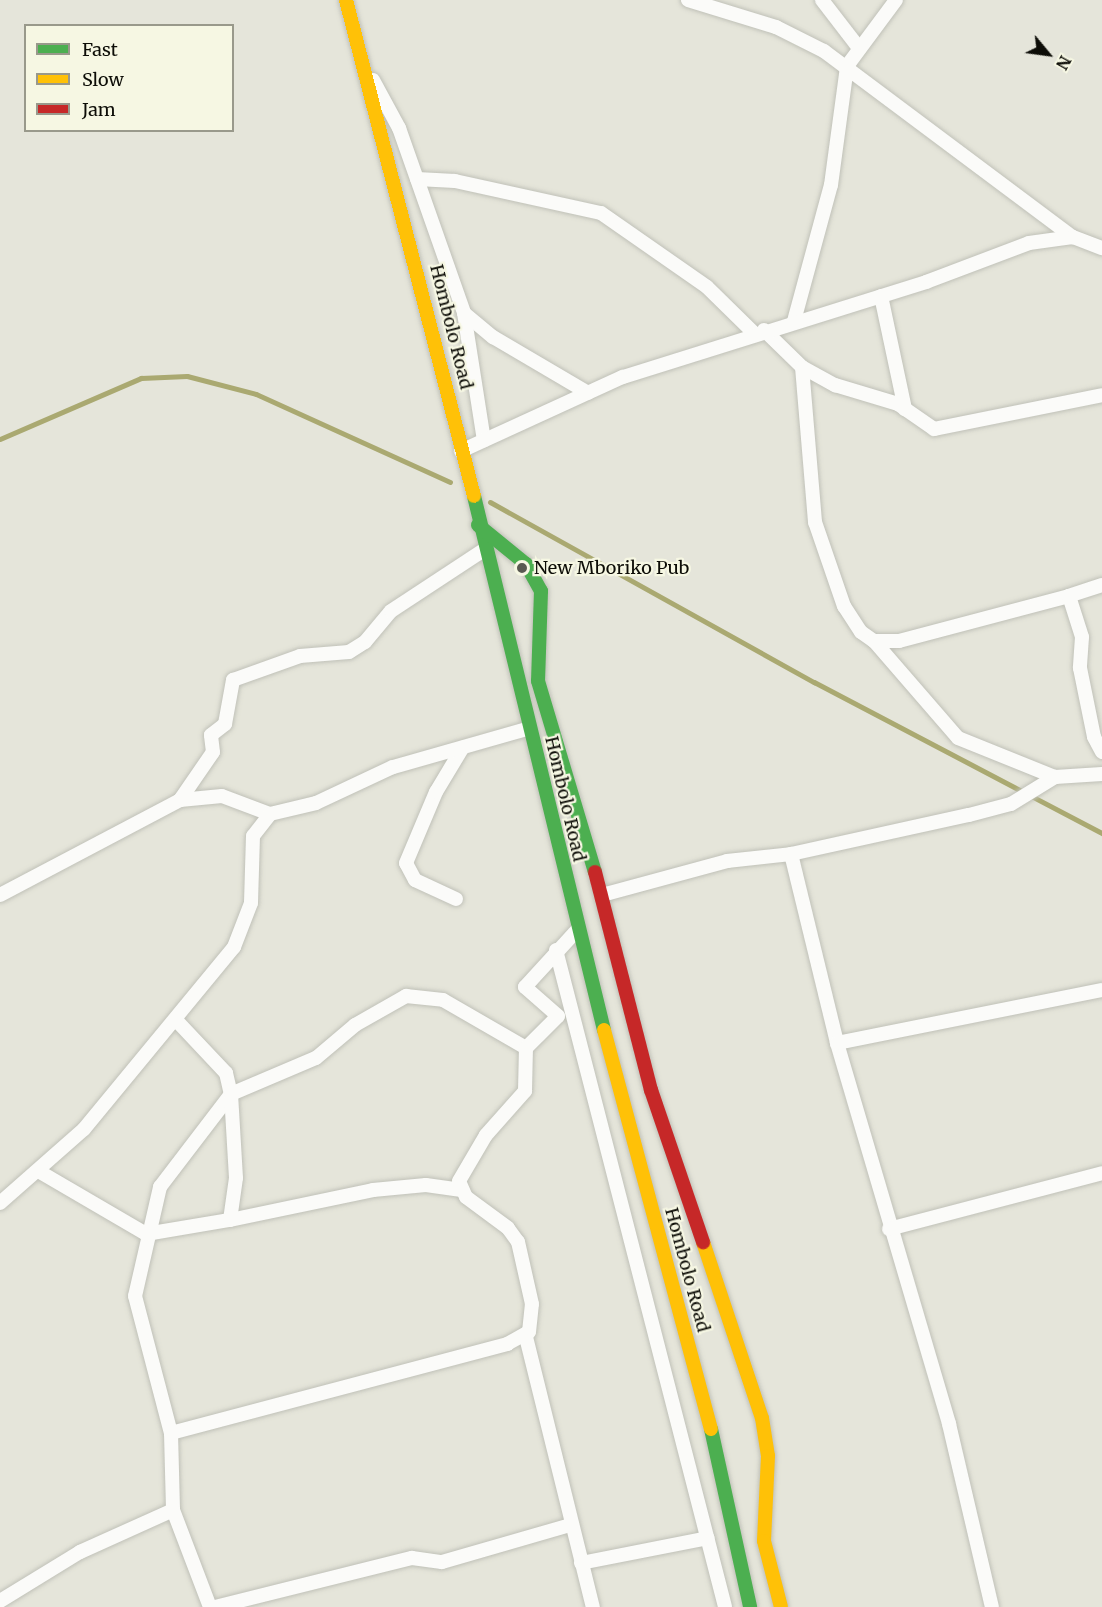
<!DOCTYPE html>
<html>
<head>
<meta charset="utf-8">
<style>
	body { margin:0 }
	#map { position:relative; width:1102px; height:1607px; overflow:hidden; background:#e5e5da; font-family:Merriweather,serif }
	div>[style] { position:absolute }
	.stream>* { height:5px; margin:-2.5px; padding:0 2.5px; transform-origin:2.5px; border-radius:2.5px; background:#aaa971 }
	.roads { filter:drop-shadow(0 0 2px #c0c1b8) drop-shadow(0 0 2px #c0c1b8) }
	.street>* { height:14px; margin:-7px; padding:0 7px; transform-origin:7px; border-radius:7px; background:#fbfbf9 }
	.fast>* { height:14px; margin:-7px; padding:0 7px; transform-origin:7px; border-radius:7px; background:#4caf50 }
	.slow>* { height:14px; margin:-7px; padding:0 7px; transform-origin:7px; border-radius:7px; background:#ffc107 }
	.jam>* { height:14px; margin:-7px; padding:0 7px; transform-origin:7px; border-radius:7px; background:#c62828 }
	.dots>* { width:16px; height:16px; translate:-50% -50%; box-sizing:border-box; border:3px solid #f6f7e3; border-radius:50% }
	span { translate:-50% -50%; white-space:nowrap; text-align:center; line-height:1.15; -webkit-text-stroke:4.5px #f6f7e3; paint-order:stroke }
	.street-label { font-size:18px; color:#0d0d07 }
	.poi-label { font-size:18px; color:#0d0d07 }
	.left { translate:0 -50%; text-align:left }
	.legend { position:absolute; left:24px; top:24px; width:210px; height:108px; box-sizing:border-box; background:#f6f7e3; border:2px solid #99998b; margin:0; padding:8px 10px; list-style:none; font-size:18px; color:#0d0d07 }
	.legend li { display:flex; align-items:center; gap:12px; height:30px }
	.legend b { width:30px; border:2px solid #99998b }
	.north { position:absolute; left:1018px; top:24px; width:60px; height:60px; -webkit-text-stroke:4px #f6f7e3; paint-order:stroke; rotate:119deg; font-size:16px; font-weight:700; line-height:24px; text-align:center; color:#0d0d07 }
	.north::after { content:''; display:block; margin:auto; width:21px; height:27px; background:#0d0d07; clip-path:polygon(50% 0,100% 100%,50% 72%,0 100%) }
</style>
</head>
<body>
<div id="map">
	<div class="stream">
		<div style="left:0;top:439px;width:154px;rotate:-23.4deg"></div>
		<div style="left:141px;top:378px;width:46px;rotate:-2.5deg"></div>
		<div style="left:187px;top:376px;width:71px;rotate:14.6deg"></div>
		<div style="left:256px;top:394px;width:213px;rotate:24.4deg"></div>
		<div style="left:490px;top:502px;width:371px;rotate:29.1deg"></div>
		<div style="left:814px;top:682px;width:325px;rotate:27.7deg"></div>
	</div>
	<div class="roads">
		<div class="street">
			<div style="left:688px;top:0;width:92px;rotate:17.1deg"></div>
			<div style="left:776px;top:27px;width:54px;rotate:26.6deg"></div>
			<div style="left:824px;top:51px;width:311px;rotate:36.8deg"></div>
			<div style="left:822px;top:0;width:61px;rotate:52.4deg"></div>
			<div style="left:373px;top:80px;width:55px;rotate:61.6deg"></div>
			<div style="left:399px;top:128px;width:196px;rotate:70.6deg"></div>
			<div style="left:464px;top:313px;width:38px;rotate:40deg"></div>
			<div style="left:493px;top:337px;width:110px;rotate:30.5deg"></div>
			<div style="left:417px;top:179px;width:38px;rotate:3deg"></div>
			<div style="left:455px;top:181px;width:149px;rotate:12.4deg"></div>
			<div style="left:601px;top:213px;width:129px;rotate:34.9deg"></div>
			<div style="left:707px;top:287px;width:66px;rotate:44.4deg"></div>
			<div style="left:881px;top:296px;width:116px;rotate:78deg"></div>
			<div style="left:464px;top:313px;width:129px;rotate:81.1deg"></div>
			<div style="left:794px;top:321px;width:141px;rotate:-74.8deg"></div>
			<div style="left:831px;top:185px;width:120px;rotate:-82.3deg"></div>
			<div style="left:847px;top:66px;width:82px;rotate:-53.4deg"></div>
			<div style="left:764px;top:330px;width:53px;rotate:44.2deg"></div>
			<div style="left:802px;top:367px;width:38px;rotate:29deg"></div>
			<div style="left:835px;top:385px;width:66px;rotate:16.8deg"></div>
			<div style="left:898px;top:404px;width:44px;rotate:34.8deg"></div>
			<div style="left:934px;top:429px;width:171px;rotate:-11.4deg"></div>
			<div style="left:802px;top:367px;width:156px;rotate:85.2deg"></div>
			<div style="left:815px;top:522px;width:89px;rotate:71deg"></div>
			<div style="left:844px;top:606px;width:31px;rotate:57deg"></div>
			<div style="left:861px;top:632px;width:16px;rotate:35deg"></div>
			<div style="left:874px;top:641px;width:25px"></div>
			<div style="left:899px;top:641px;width:176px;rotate:-14.8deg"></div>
			<div style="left:461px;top:451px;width:178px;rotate:-24.6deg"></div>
			<div style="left:623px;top:377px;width:318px;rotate:-17.4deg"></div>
			<div style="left:926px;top:282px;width:110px;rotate:-20.7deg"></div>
			<div style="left:1029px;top:243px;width:44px;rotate:-7.8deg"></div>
			<div style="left:1073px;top:237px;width:31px;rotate:21deg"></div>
			<div style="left:1102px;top:585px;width:35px;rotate:162deg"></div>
			<div style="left:1069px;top:596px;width:43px;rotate:72.4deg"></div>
			<div style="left:1082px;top:637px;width:31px;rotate:94deg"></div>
			<div style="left:1080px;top:668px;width:70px;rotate:78.5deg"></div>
			<div style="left:1094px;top:737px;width:17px;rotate:62deg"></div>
			<div style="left:874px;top:641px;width:128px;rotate:49.1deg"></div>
			<div style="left:958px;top:738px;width:105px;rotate:21.9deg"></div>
			<div style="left:1055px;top:777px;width:47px;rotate:-3.7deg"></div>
			<div style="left:180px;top:800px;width:58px;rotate:-55.5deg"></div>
			<div style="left:213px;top:752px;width:17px;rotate:-97deg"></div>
			<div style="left:211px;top:735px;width:18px;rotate:-38deg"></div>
			<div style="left:225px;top:724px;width:45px;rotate:-79.7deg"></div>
			<div style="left:233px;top:680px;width:71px;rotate:-19.7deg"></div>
			<div style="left:300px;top:656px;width:49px;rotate:-4.7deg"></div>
			<div style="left:349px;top:652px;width:19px;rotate:-32deg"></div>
			<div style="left:365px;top:642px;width:40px;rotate:-50deg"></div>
			<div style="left:391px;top:611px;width:111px;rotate:-33.3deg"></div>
			<div style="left:791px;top:854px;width:195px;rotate:76.3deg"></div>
			<div style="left:837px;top:1043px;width:397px;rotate:73.6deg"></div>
			<div style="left:949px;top:1424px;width:188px;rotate:76.8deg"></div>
			<div style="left:0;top:895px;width:204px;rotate:-27.8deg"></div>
			<div style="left:180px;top:800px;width:42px;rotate:-5.4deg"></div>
			<div style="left:222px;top:796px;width:51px;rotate:20.6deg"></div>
			<div style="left:602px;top:895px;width:130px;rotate:-15.2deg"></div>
			<div style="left:727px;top:861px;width:64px;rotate:-6.2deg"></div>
			<div style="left:791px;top:854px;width:182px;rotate:-12.4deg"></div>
			<div style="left:969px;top:815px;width:43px;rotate:-14.7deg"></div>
			<div style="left:1011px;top:804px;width:52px;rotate:-31.5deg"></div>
			<div style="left:456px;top:899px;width:45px;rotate:-155.1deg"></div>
			<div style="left:415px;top:880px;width:19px;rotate:-118deg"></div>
			<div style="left:406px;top:863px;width:77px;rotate:-67.1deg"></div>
			<div style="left:436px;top:792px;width:52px;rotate:-59deg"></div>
			<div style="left:556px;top:950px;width:678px;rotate:75.57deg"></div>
			<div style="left:176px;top:1020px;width:73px;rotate:46.7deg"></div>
			<div style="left:226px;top:1073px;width:22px;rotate:77deg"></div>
			<div style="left:231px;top:1094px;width:117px;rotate:127.4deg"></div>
			<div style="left:160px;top:1187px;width:112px;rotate:102.9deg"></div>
			<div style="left:135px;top:1296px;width:142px;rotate:75.3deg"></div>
			<div style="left:171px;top:1433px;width:77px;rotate:88.5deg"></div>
			<div style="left:173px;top:1510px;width:104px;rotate:69.1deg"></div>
			<div style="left:837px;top:1043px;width:270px;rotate:-11.3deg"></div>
			<div style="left:40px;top:1172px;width:123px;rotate:30.3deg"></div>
			<div style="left:146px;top:1234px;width:85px;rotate:-9.5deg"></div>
			<div style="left:230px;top:1220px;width:42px;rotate:-81.9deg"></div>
			<div style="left:236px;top:1178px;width:84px;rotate:-93.4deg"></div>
			<div style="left:231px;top:1094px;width:92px;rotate:-23deg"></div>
			<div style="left:316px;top:1058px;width:51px;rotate:-40.2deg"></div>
			<div style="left:355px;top:1025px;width:59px;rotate:-29.6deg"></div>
			<div style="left:406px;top:996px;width:37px;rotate:6deg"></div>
			<div style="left:443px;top:1000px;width:96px;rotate:30deg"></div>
			<div style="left:0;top:1203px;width:112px;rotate:-41.4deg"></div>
			<div style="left:84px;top:1129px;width:236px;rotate:-50.5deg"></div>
			<div style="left:234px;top:947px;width:47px;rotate:-68.9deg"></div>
			<div style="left:251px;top:903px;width:67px;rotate:-88.3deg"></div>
			<div style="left:253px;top:836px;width:28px;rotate:-52deg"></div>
			<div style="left:270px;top:814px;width:47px;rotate:-13.4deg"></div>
			<div style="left:316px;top:803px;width:85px;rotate:-25.1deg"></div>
			<div style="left:393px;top:767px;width:142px;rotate:-15.9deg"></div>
			<div style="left:230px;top:1220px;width:146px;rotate:-11.8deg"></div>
			<div style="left:373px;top:1190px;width:53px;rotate:-5.4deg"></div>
			<div style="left:426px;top:1185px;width:34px;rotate:8deg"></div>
			<div style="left:889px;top:1229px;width:220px;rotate:-14.7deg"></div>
			<div style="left:526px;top:1337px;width:278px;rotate:76.1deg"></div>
			<div style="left:171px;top:1433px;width:348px;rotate:-14.8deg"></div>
			<div style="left:507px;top:1344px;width:25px;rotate:-29deg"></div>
			<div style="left:529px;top:1332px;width:28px;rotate:-84deg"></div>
			<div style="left:532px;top:1304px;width:64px;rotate:-102.7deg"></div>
			<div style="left:518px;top:1242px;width:17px;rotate:-126deg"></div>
			<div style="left:508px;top:1228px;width:52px;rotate:-143.6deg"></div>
			<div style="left:466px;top:1197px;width:17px;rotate:-114deg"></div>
			<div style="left:459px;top:1181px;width:53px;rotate:-59.6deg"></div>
			<div style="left:486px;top:1135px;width:59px;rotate:-48.4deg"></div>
			<div style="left:525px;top:1091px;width:43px;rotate:-88.7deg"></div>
			<div style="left:526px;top:1048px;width:45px;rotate:-45deg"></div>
			<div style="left:558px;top:1016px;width:44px;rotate:-138.7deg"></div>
			<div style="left:525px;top:987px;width:79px;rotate:-47.6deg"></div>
			<div style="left:581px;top:1563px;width:129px;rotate:-11.1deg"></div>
			<div style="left:0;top:1601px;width:94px;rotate:-31.5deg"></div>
			<div style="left:80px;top:1552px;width:102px;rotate:-24.3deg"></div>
			<div style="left:215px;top:1607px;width:203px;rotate:-14deg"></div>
			<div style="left:412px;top:1558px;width:30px;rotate:8deg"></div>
			<div style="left:442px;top:1562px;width:133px;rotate:-16.1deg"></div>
		</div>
		<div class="fast">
			<div style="left:474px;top:496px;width:550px;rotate:76.32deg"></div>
			<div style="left:478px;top:525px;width:62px;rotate:39.1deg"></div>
			<div style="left:526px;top:564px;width:31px;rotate:61deg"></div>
			<div style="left:541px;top:591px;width:90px;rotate:91.9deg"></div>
			<div style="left:538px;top:681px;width:199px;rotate:73.4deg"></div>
			<div style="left:711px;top:1429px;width:182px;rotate:77.6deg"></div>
		</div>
		<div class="slow">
			<div style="left:346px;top:0;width:512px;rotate:75.53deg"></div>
			<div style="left:604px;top:1030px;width:413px;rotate:75deg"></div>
			<div style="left:703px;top:1242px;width:186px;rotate:71.5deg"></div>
			<div style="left:762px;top:1418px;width:38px;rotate:81deg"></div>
			<div style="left:768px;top:1456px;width:85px;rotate:92.7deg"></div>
			<div style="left:764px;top:1541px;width:68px;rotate:75.6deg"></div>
		</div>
		<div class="jam">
			<div style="left:595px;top:872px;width:225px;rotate:75.6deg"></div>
			<div style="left:651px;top:1090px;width:161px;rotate:71.1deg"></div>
		</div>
	</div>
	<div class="dots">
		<div style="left:522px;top:568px;background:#595951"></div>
	</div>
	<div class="street-label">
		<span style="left:451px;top:327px;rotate:76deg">Hombolo Road</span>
		<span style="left:565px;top:799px;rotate:77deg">Hombolo Road</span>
		<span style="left:687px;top:1270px;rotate:75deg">Hombolo Road</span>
	</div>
	<div class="poi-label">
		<span class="left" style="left:534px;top:568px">New Mboriko Pub</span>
	</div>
	<ul class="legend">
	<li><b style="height:8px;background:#4caf50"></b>Fast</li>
	<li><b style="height:8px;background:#ffc107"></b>Slow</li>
	<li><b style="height:8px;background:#c62828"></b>Jam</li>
	</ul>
	<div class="north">N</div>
</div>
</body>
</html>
